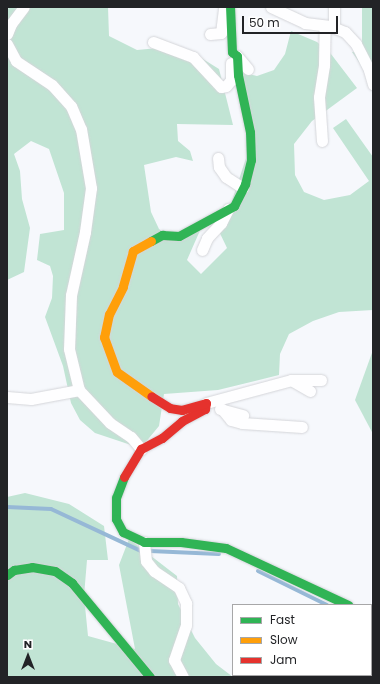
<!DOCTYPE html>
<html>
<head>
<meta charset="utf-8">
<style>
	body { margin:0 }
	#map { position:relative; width:380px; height:684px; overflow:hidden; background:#f6f8fc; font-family:Poppins,sans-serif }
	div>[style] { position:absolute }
	.forest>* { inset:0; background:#c1e4d4 }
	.stream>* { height:4px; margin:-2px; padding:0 2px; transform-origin:2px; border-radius:2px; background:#96b8d6 }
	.roads { filter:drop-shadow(0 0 1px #d4d5d9) drop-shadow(0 0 1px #d4d5d9) }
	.street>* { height:11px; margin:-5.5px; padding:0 5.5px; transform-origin:5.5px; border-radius:5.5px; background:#fefeff }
	.fast>* { height:9px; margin:-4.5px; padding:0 4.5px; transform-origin:4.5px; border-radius:4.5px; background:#30b455 }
	.slow>* { height:9px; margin:-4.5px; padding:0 4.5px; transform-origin:4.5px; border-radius:4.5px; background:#ff9f0a }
	.jam>* { height:9px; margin:-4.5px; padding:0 4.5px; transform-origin:4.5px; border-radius:4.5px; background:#e5322d }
	span { translate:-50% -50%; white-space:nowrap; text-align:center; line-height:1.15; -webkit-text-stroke:3px #fff; paint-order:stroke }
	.frame { position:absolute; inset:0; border:8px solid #222326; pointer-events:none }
	.legend { position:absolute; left:232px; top:604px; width:140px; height:72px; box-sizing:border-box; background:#fff; border:1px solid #a7a7a8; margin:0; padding:5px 7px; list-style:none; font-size:12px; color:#222326 }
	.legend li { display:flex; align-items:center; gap:8px; height:20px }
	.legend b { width:20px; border:1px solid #a7a7a8 }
	.north { position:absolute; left:8px; top:636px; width:40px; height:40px; -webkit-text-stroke:3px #fff; paint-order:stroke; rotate:0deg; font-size:11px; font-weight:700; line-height:16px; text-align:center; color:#222326 }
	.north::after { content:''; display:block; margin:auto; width:14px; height:18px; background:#222326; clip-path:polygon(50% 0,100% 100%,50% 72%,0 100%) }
	.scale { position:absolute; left:242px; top:16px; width:96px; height:18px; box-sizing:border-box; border:2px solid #222326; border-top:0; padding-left:5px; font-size:12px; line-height:14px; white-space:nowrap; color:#222326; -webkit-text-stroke:3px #fff; paint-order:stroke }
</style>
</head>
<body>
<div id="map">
	<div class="forest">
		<div style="clip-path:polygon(11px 7px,108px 7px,109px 36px,137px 50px,169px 47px,198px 56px,219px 69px,233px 125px,177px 124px,178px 141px,190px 151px,193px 161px,176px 157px,144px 165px,151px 212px,159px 229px,170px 237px,202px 226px,187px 260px,201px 274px,227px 248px,216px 225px,227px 216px,253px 137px,240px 72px,257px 76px,274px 70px,285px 54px,291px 31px,317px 42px,331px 54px,357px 88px,312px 121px,294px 144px,295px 175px,304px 192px,324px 200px,350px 195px,369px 181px,333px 128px,346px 119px,373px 157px,373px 310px,339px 312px,313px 321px,289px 334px,280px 354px,279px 375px,218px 390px,164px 394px,159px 426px,145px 443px,134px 446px,95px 433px,80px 420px,71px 403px,63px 366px,45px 317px,52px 298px,53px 276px,50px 266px,37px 260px,40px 234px,64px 230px,64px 193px,49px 149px,31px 141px,14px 154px,20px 171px,22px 199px,30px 228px,24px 272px,7px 280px,7px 9px)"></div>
		<div style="clip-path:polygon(362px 7px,373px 7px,373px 82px,352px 52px,362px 51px)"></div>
		<div style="clip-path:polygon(373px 350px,373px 434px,355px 400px)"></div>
		<div style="clip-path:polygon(25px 493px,69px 504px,104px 526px,108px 560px,87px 560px,84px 596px,88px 636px,135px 649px,119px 565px,129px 539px,177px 576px,178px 604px,195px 638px,216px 664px,233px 677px,7px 677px,7px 497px)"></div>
	</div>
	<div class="stream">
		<div style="left:7px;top:507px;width:44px;rotate:2.6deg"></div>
		<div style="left:51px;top:509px;width:99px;rotate:25deg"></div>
		<div style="left:150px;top:551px;width:69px;rotate:2.5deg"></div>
		<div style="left:258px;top:571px;width:77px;rotate:26.2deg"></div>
		<div style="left:371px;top:626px;width:2px;rotate:27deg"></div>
	</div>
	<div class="roads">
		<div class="street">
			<div style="left:271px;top:7px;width:38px;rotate:25deg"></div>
			<div style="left:305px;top:23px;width:25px;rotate:7deg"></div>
			<div style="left:330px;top:26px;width:16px;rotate:22deg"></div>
			<div style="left:345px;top:32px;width:16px;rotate:47deg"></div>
			<div style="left:356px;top:44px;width:29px;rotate:63deg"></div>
			<div style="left:369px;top:70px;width:15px;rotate:74deg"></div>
			<div style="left:334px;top:28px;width:21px;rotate:-90deg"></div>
			<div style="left:7px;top:34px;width:11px;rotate:-68deg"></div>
			<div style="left:11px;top:24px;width:21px;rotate:-53deg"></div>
			<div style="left:210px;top:34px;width:11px;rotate:-5deg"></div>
			<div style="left:221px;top:33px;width:26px;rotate:-83deg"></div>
			<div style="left:153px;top:42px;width:43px;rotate:20.6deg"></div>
			<div style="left:193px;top:57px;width:41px;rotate:47deg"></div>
			<div style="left:221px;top:87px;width:5px;rotate:-11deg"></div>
			<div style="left:226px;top:86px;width:8px;rotate:-50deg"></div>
			<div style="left:231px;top:80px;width:17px;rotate:-90deg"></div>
			<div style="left:7px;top:44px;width:19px;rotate:62deg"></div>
			<div style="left:16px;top:61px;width:43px;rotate:33.7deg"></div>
			<div style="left:52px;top:85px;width:28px;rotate:48deg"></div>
			<div style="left:71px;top:106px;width:25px;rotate:67deg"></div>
			<div style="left:81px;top:129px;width:60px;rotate:80.4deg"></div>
			<div style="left:91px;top:188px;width:44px;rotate:97.8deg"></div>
			<div style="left:85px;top:232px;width:65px;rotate:102.5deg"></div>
			<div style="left:71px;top:295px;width:54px;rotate:92.1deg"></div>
			<div style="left:69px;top:349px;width:42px;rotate:76.3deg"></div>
			<div style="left:79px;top:390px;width:45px;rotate:46.8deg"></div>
			<div style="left:110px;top:423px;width:25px;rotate:34deg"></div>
			<div style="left:131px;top:437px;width:16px;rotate:50deg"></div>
			<div style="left:237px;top:56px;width:17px;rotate:50deg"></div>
			<div style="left:322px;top:141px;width:44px;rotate:-93.9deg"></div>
			<div style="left:319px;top:97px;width:32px;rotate:-81deg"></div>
			<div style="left:324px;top:65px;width:39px;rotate:-89deg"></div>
			<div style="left:218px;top:158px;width:9px;rotate:84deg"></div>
			<div style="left:219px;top:167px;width:12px;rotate:55deg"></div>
			<div style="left:226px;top:177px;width:20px;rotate:33deg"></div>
			<div style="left:202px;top:250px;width:13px;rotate:-67deg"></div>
			<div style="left:207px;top:238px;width:21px;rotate:-47deg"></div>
			<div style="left:221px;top:223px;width:16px;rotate:-63deg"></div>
			<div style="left:291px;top:380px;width:30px"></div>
			<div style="left:7px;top:397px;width:24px;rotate:5deg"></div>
			<div style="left:31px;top:399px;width:49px;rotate:-10.6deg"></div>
			<div style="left:206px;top:403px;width:88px;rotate:-15.1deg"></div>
			<div style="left:291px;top:380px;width:22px;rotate:30deg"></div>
			<div style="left:220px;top:409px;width:24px;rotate:15deg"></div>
			<div style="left:222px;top:409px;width:14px;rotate:51deg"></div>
			<div style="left:231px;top:420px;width:11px;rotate:15deg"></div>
			<div style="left:242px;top:423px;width:60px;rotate:3.8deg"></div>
			<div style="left:144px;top:542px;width:19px;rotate:84deg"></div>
			<div style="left:146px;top:561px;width:13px;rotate:51deg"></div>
			<div style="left:154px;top:571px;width:30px;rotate:34deg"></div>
			<div style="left:179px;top:588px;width:17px;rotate:65deg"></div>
			<div style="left:186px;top:603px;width:22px;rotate:90deg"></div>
			<div style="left:186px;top:625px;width:37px;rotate:109deg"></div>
			<div style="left:174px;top:660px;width:19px;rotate:62deg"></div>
			<div style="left:371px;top:616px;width:2px;rotate:27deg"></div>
		</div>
		<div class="fast">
			<div style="left:151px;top:241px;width:13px;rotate:-29deg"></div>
			<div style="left:162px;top:235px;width:17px;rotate:3deg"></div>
			<div style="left:179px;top:236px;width:63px;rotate:-28.6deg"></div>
			<div style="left:234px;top:206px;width:25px;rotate:-63deg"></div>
			<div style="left:245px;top:184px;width:25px;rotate:-76deg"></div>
			<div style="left:251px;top:160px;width:28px;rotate:-92deg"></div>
			<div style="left:250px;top:132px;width:58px;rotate:-101.9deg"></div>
			<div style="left:238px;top:75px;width:19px;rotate:-93deg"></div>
			<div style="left:237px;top:56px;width:6px;rotate:-141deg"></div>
			<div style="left:232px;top:52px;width:45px;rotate:-92.5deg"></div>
			<div style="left:124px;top:477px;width:22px;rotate:111deg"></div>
			<div style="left:116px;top:498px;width:21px;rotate:90deg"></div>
			<div style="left:116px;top:519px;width:15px;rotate:62deg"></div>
			<div style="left:123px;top:532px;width:23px;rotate:25deg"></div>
			<div style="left:144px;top:542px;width:37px"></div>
			<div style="left:181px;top:542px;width:45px;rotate:7.6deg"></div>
			<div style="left:226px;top:548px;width:135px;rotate:25deg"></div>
			<div style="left:7px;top:575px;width:9px;rotate:-36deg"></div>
			<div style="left:14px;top:570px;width:18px;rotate:-9deg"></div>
			<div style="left:32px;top:567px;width:23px;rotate:10deg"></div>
			<div style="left:55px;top:571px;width:21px;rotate:35deg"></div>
			<div style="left:72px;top:583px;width:122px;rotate:50.3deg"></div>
		</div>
		<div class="slow">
			<div style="left:151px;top:241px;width:21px;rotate:151deg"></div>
			<div style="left:133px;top:251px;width:37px;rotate:106deg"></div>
			<div style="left:123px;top:287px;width:30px;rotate:117deg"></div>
			<div style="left:109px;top:314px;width:24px;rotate:102deg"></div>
			<div style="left:104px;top:337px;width:37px;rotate:70deg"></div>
			<div style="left:117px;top:372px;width:42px;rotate:35.2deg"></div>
		</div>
		<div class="jam">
			<div style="left:124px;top:477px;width:33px;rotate:-59deg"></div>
			<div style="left:141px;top:449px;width:24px;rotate:-28deg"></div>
			<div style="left:162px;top:438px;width:26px;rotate:-40deg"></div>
			<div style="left:182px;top:421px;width:26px;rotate:-28deg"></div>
			<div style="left:205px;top:409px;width:6px;rotate:-81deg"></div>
			<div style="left:206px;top:403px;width:25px;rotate:164deg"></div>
			<div style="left:182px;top:410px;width:12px;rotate:-171deg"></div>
			<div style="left:170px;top:408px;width:22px;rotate:-148deg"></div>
		</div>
	</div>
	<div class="frame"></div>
	<ul class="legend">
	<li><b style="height:5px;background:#30b455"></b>Fast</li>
	<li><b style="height:5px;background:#ff9f0a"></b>Slow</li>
	<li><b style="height:5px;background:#e5322d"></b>Jam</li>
	</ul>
	<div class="north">N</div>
	<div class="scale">50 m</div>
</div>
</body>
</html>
